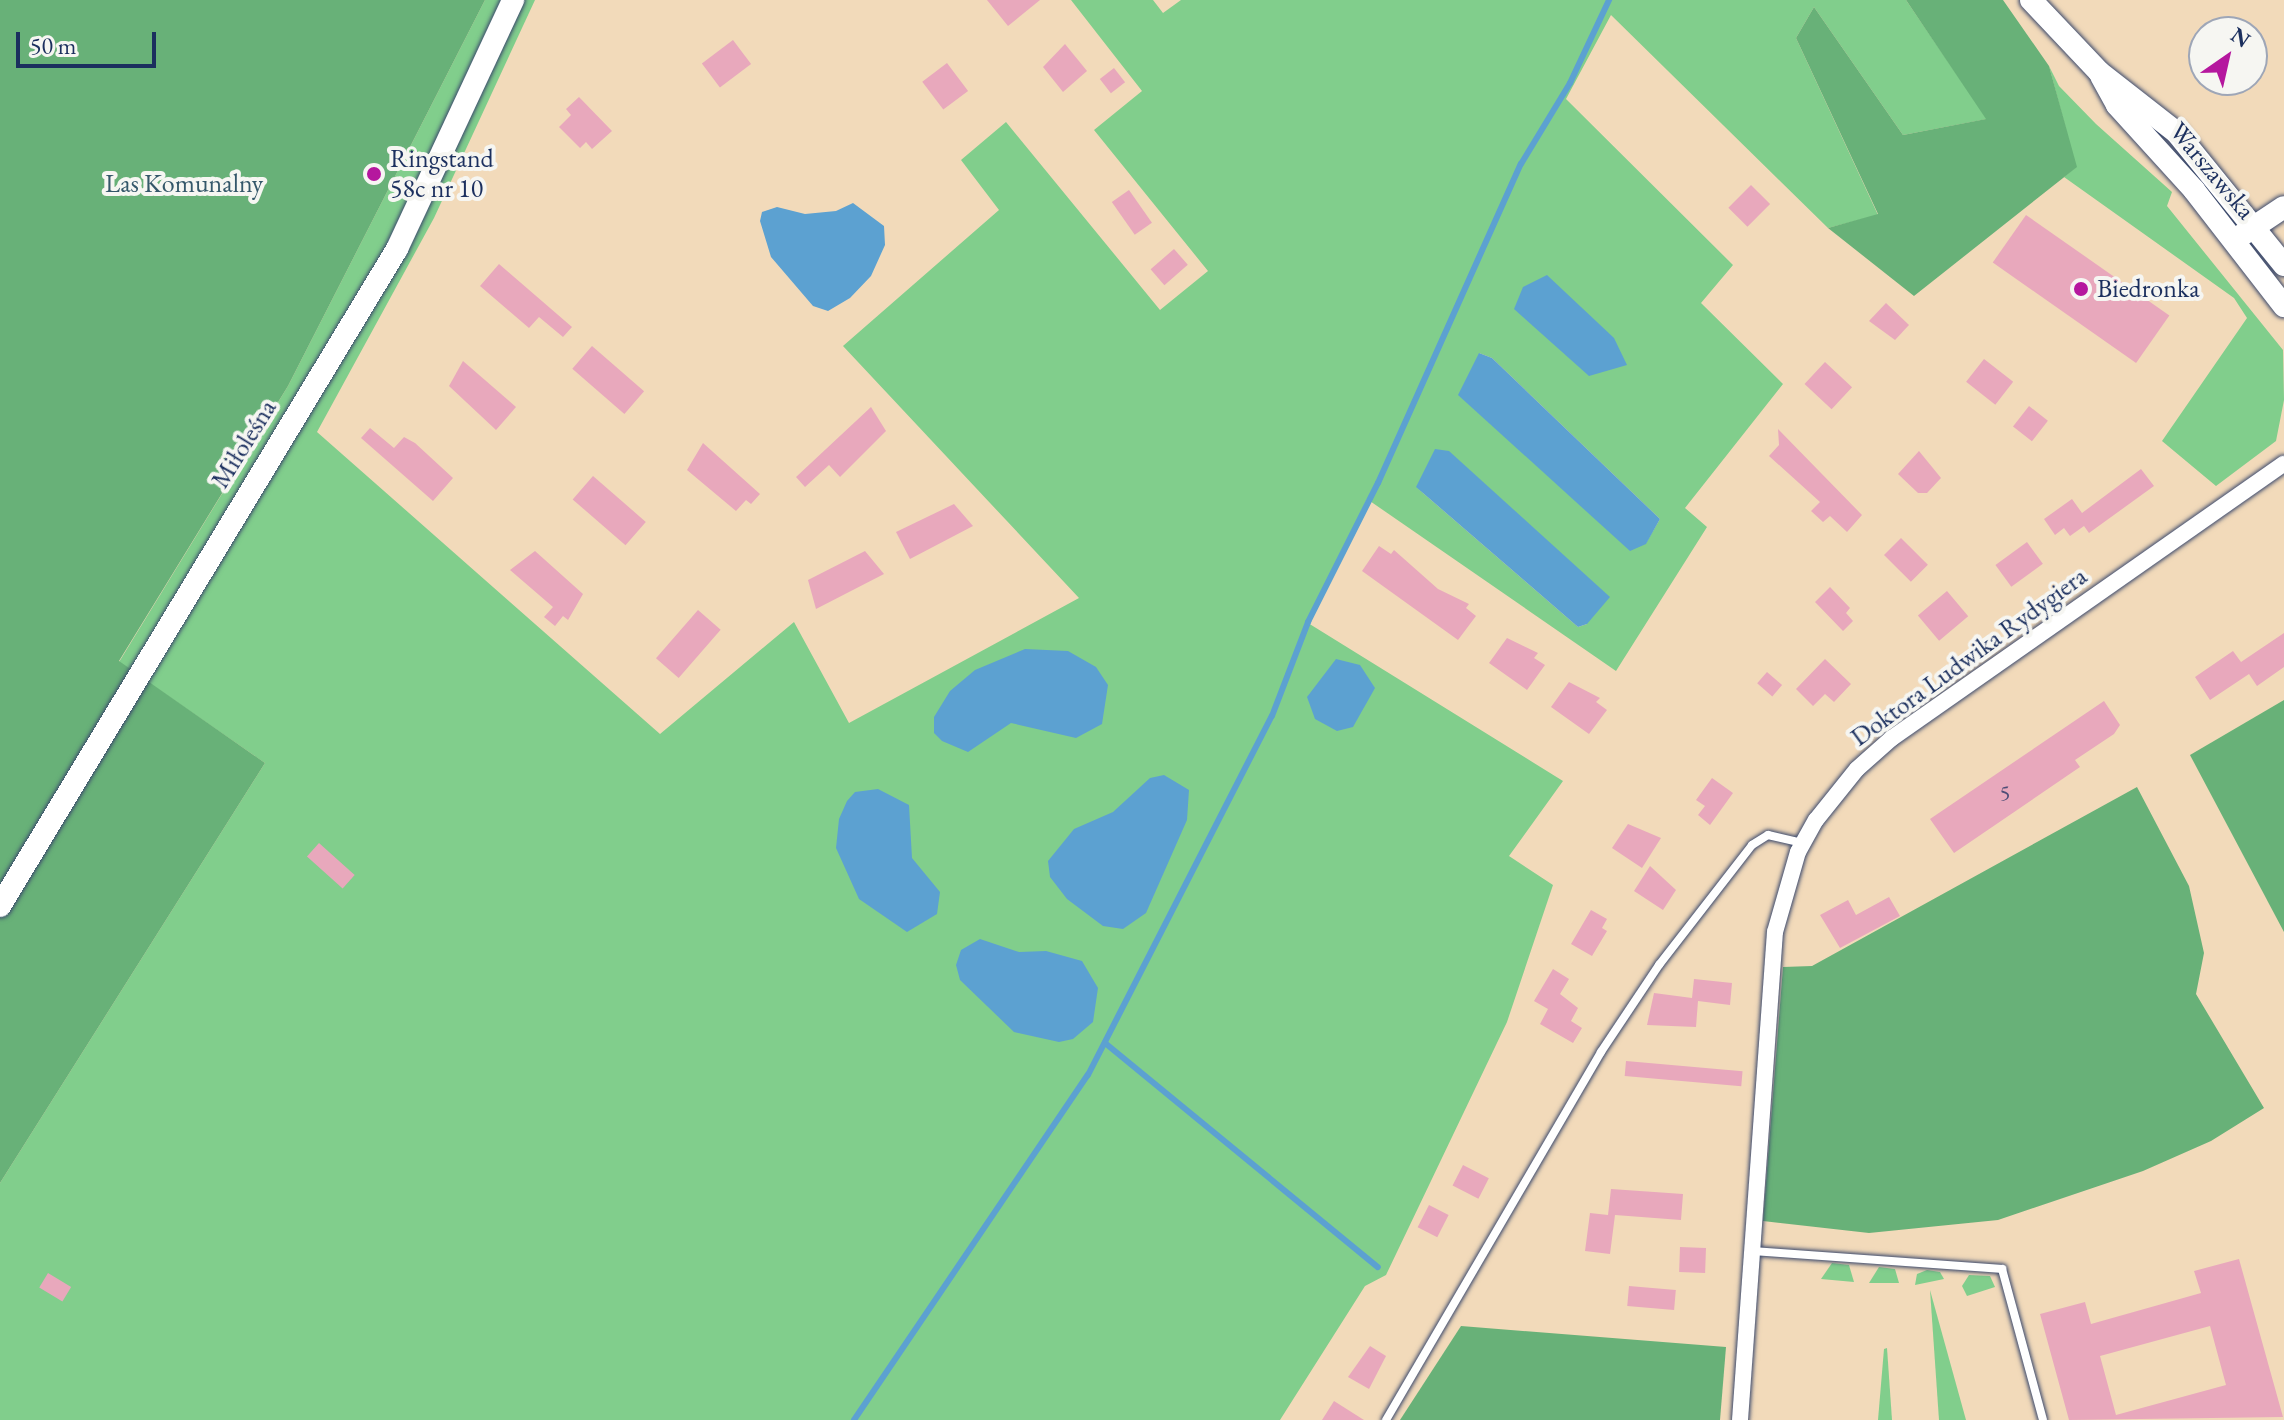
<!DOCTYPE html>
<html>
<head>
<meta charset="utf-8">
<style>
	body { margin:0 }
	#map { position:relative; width:2284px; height:1420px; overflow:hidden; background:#f2daba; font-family:"EB Garamond",serif }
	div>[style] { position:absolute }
	.green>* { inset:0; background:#81ce8c }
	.forest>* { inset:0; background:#68b178 }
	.water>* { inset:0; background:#5ca1d1 }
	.stream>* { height:6px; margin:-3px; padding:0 3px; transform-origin:3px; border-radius:3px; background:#5ca1d1 }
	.building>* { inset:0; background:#e8a8bc; transform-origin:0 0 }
	.roads { filter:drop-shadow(0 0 2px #3b496c) drop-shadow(0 0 2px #3b496c) }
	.lane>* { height:8px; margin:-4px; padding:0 4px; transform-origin:4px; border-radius:4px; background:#fff }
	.street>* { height:16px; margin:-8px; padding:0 8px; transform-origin:8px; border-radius:8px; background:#fff }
	.secondary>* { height:22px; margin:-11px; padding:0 11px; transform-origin:11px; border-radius:11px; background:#fff }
	.dots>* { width:22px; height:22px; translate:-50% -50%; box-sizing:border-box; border:4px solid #f6f6f2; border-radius:50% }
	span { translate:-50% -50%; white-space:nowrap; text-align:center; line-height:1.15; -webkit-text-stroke:8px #f6f6f2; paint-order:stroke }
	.number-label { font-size:22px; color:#4e4d76 }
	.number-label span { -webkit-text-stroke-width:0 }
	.poi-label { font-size:26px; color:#1b2f5e }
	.left { translate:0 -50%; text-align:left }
	.street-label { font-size:26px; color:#1b2f5e }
	.park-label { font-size:26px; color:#34576a }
	.north { position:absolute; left:2188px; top:16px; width:80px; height:80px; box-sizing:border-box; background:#f6f6f2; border:2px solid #9ea6b7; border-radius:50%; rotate:34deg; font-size:22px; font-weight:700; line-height:32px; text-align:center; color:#1b2f5e }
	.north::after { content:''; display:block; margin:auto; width:28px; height:36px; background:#b5179e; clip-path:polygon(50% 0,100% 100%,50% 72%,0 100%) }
	.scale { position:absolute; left:16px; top:32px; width:140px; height:36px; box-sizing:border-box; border:4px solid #1b2f5e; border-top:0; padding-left:10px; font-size:24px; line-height:28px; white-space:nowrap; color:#1b2f5e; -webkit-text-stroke:6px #f6f6f2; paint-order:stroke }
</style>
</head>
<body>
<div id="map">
	<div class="green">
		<div style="clip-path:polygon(evenodd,485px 0,535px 0,434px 218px,317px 432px,660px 734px,794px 622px,849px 723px,1079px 598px,843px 346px,999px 210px,961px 160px,1006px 122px,1160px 310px,1208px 271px,1094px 130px,1142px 91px,1071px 0,1153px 0,1163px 13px,1181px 0,1906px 0,1987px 119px,1903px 135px,1814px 7px,1796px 38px,1878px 215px,1828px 228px,1611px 15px,1566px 99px,1733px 265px,1701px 303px,1783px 384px,1685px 508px,1707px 527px,1616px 671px,1367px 499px,1308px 623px,1563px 781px,1509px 856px,1553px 885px,1507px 1022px,1386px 1275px,1365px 1286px,1280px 1420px,0 1420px,0 1183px,265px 763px,119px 662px,288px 386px,485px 0,1479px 353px,1492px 358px,1660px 519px,1646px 543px,1479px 353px,485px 0,1416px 487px,1587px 624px,1578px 627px,1416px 487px)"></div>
		<div style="clip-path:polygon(2049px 66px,2059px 86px,2096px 124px,2172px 192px,2167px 206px,2283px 350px,2284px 400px,2276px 441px,2216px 486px,2162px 441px,2247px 318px,2234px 298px,2064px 177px,2076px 167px)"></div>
		<div style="clip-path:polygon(1832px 1263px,1849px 1265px,1854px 1282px,1821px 1279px)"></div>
		<div style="clip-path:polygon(1879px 1267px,1895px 1269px,1899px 1283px,1869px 1283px)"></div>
		<div style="clip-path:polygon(1927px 1270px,1940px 1272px,1944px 1279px,1915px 1285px,1917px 1274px)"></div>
		<div style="clip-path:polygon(1969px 1275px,1990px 1276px,1995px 1287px,1967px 1296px,1962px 1286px)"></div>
		<div style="clip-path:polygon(1930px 1290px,1966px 1420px,1939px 1420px)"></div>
		<div style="clip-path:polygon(1887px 1348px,1892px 1420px,1878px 1420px,1884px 1349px)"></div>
	</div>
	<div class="forest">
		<div style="clip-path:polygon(0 0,485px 0,288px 386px,119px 661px,265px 763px,0 1183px)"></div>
		<div style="clip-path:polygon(1906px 0,2003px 0,2049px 66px,2077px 167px,1914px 296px,1828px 228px,1878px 214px,1796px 38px,1814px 7px,1903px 135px,1986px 119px)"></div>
		<div style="clip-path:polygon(2284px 700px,2284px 932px,2190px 755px)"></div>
		<div style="clip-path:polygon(2137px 787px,2189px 886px,2204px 953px,2196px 994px,2264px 1108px,2211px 1141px,2143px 1171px,1998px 1220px,1869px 1233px,1763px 1221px,1783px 967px,1812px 966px)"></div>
		<div style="clip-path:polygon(1461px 1326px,1726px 1347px,1720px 1420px,1400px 1420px)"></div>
	</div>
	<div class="water">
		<div style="clip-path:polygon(853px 203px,884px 226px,885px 245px,871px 276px,850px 298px,828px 311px,813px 306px,771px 257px,760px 221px,762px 212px,777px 207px,805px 214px,836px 211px)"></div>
		<div style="clip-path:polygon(1547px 275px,1614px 338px,1627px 365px,1589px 376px,1514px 309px,1523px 287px)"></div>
		<div style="clip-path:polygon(1479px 353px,1492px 358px,1660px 519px,1646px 544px,1630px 551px,1458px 395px)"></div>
		<div style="clip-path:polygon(1435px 449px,1449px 451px,1610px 597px,1587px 624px,1578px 627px,1416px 487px)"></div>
		<div style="clip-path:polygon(1025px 649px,1068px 651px,1096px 667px,1108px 685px,1102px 724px,1076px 738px,1011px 723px,968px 752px,942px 741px,934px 733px,934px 717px,950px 691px,975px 670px)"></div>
		<div style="clip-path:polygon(1336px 659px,1360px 665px,1375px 688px,1353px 727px,1337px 731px,1315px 719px,1307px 697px)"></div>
		<div style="clip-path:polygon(1164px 775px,1189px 790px,1187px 820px,1146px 913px,1123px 929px,1103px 926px,1067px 899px,1050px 877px,1048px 861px,1074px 829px,1113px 812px,1150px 778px)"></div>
		<div style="clip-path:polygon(878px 789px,909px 805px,912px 858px,940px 892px,937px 914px,907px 932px,859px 899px,836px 848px,839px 819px,847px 801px,855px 792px)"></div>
		<div style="clip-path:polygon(980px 939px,1019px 952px,1046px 951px,1082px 961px,1098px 988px,1093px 1022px,1073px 1039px,1059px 1042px,1014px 1032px,960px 980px,956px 965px,961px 950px)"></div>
	</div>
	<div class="stream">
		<div style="left:1105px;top:1043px;width:353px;rotate:39.4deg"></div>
		<div style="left:854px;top:1420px;width:417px;rotate:-55.9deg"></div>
		<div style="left:1088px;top:1075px;width:403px;rotate:-62.9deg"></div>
		<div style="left:1272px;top:716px;width:101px;rotate:-69deg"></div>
		<div style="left:1308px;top:622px;width:156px;rotate:-63.3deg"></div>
		<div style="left:1378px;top:483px;width:350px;rotate:-65.9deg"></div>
		<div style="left:1521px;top:164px;width:95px;rotate:-58.8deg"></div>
		<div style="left:1570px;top:83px;width:92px;rotate:-64.8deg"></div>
	</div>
	<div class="building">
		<div style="clip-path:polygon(987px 0,1040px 0,1008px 26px)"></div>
		<div style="left:733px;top:40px;width:30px;height:39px;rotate:53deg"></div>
		<div style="clip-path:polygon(1065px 44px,1087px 71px,1063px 92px,1043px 67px)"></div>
		<div style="left:947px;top:63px;width:35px;height:31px;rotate:53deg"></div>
		<div style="left:1114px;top:68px;width:18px;height:18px;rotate:52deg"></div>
		<div style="clip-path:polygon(579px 97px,612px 131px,592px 149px,586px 142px,580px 148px,559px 127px,571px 115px,566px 109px)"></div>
		<div style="left:1751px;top:185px;width:27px;height:32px;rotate:45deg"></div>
		<div style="left:1129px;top:190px;width:40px;height:21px;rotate:55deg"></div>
		<div style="left:2026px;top:215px;width:175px;height:58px;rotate:35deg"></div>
		<div style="left:1174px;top:249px;width:21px;height:31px;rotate:49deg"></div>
		<div style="clip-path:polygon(499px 264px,572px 327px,563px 337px,539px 317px,529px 328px,480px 286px)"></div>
		<div style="clip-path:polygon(1886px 303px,1909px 325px,1895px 340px,1869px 321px)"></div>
		<div style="left:592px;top:346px;width:69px;height:30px;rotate:41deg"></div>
		<div style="left:1984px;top:359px;width:37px;height:29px;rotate:38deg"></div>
		<div style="clip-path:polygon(463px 361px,516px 407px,496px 430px,449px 386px)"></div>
		<div style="left:1825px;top:362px;width:37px;height:30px;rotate:43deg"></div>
		<div style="left:2029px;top:406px;width:24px;height:26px;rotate:38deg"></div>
		<div style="clip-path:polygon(871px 407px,886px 431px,840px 477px,829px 465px,805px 487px,796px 477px)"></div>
		<div style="clip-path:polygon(370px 428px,394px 448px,404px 437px,415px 443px,453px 478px,433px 501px,361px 438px)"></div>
		<div style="clip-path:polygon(1778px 429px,1862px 515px,1847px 532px,1830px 516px,1823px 522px,1811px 511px,1820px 502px,1769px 456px,1779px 445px)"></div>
		<div style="clip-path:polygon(703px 443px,760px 494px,751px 504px,746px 500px,736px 511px,687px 470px)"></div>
		<div style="clip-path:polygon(1919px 451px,1941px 478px,1927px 493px,1918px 493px,1898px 474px)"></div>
		<div style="clip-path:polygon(2141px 469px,2154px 486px,2089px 533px,2084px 526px,2070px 536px,2064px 528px,2055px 535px,2044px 519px,2072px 499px,2082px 513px)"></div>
		<div style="left:593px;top:476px;width:70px;height:31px;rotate:41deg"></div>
		<div style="clip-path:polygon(954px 504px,973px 526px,910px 559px,896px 532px)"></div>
		<div style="left:1901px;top:538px;width:38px;height:24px;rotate:45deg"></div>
		<div style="left:2027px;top:542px;width:27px;height:39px;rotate:54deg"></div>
		<div style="clip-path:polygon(1379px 546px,1391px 554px,1394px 550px,1438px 589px,1469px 604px,1466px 608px,1476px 616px,1458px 640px,1362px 571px)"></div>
		<div style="clip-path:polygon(535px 551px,583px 594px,568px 620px,563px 616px,555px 626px,544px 617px,553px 607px,510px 570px)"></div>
		<div style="clip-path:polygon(865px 551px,884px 574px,816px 609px,808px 580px)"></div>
		<div style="clip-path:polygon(1830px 587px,1850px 608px,1846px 613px,1853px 621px,1843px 631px,1815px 602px)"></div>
		<div style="left:1947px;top:591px;width:33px;height:38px;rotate:50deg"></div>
		<div style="left:698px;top:610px;width:30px;height:64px;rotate:41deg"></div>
		<div style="clip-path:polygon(2284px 633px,2284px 667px,2257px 686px,2249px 674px,2210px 700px,2195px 677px,2233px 651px,2241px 662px)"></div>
		<div style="clip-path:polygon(1507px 638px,1538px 653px,1534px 658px,1545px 665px,1527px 690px,1489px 663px)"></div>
		<div style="clip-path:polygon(1825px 659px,1851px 684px,1834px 702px,1825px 694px,1813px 706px,1796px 689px)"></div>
		<div style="left:1767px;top:672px;width:20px;height:15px;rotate:41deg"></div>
		<div style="clip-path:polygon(1569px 682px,1600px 698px,1596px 702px,1607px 710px,1589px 734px,1551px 707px)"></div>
		<div style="clip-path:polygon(2104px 701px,2120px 725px,2114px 734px,2075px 760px,2080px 767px,1954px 853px,1930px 819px)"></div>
		<div style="clip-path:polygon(1712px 778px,1733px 793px,1710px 825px,1698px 815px,1705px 806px,1696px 800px)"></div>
		<div style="clip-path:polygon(1628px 824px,1661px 838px,1642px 868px,1612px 848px)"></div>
		<div style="left:319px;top:843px;width:48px;height:18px;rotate:42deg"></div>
		<div style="clip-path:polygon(1650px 866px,1676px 890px,1663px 910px,1634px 891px)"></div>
		<div style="clip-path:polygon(1889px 897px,1900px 916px,1840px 948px,1820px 915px,1848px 900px,1856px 915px)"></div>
		<div style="clip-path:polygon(1591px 910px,1607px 919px,1602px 928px,1607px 931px,1592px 956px,1571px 944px)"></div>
		<div style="clip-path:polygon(1553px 969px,1569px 979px,1560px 994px,1578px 1008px,1571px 1021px,1582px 1028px,1573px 1043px,1540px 1024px,1548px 1009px,1534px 1001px)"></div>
		<div style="clip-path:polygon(1694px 979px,1732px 983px,1730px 1005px,1698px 1001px,1696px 1027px,1647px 1025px,1654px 993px,1692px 998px)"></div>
		<div style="left:1626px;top:1061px;width:117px;height:15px;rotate:5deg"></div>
		<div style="left:1463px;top:1165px;width:29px;height:23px;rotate:27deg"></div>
		<div style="clip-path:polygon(1611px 1189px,1683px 1194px,1681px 1220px,1615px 1215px,1610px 1254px,1585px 1251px,1590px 1213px,1608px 1215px)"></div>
		<div style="left:1429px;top:1205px;width:22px;height:25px;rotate:27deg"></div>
		<div style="left:1680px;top:1247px;width:26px;height:25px;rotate:2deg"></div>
		<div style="clip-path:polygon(evenodd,2239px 1259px,2283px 1417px,2069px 1420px,2040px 1314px,2085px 1302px,2091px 1324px,2201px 1293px,2194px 1271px,2239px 1259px,2210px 1326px,2226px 1385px,2116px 1415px,2100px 1356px,2210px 1326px)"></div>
		<div style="left:48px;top:1273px;width:27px;height:17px;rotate:31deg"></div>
		<div style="left:1629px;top:1286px;width:47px;height:20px;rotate:5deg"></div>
		<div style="clip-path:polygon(1370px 1346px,1386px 1356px,1369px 1389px,1348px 1377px)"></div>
		<div style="clip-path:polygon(1334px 1401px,1364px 1420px,1322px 1420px)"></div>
	</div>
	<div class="roads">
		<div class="lane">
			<div style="left:1753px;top:1251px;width:250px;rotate:4.1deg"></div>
			<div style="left:2002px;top:1269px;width:156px;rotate:74.8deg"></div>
			<div style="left:1386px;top:1420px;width:426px;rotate:-59.7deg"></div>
			<div style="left:1601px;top:1052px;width:105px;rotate:-56.3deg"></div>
			<div style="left:1659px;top:965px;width:152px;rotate:-52.2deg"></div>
			<div style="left:1752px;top:845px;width:19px;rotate:-32deg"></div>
			<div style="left:1768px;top:835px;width:36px;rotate:13deg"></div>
		</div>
		<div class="street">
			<div style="left:1740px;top:1420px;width:489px;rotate:-85.9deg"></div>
			<div style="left:1775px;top:932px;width:83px;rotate:-74deg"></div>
			<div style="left:1798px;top:852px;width:37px;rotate:-61deg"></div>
			<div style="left:1816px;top:820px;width:65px;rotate:-51.2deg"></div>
			<div style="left:1857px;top:769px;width:47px;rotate:-41.5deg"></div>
			<div style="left:1892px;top:738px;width:478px;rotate:-35deg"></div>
		</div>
		<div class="secondary">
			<div style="left:2031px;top:0;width:99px;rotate:46.6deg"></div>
			<div style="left:2099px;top:72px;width:99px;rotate:38deg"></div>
			<div style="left:2177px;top:133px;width:170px;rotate:51deg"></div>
			<div style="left:2101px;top:76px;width:33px;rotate:61deg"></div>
			<div style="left:2117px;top:105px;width:115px;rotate:47.8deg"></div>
			<div style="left:2194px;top:190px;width:147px;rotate:52.2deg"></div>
			<div style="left:2242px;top:235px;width:50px;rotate:-33.7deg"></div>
			<div style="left:0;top:906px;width:768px;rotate:-58.86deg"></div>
			<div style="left:397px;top:249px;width:275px;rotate:-65deg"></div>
		</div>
	</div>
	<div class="dots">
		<div style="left:374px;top:174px;background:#b5179e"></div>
		<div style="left:2081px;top:289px;background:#b5179e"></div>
	</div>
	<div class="number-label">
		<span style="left:2005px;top:793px">5</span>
	</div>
	<div class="poi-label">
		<span class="left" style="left:390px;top:174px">Ringstand<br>58c nr 10</span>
		<span class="left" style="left:2097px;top:289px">Biedronka</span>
	</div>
	<div class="street-label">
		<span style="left:2212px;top:171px;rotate:50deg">Warszawska</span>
		<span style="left:244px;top:444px;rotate:-58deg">Miłoleśna</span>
		<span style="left:1969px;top:657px;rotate:-36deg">Doktora Ludwika Rydygiera</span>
	</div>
	<div class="park-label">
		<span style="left:184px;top:184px">Las Komunalny</span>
	</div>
	<div class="north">N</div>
	<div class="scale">50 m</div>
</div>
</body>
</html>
